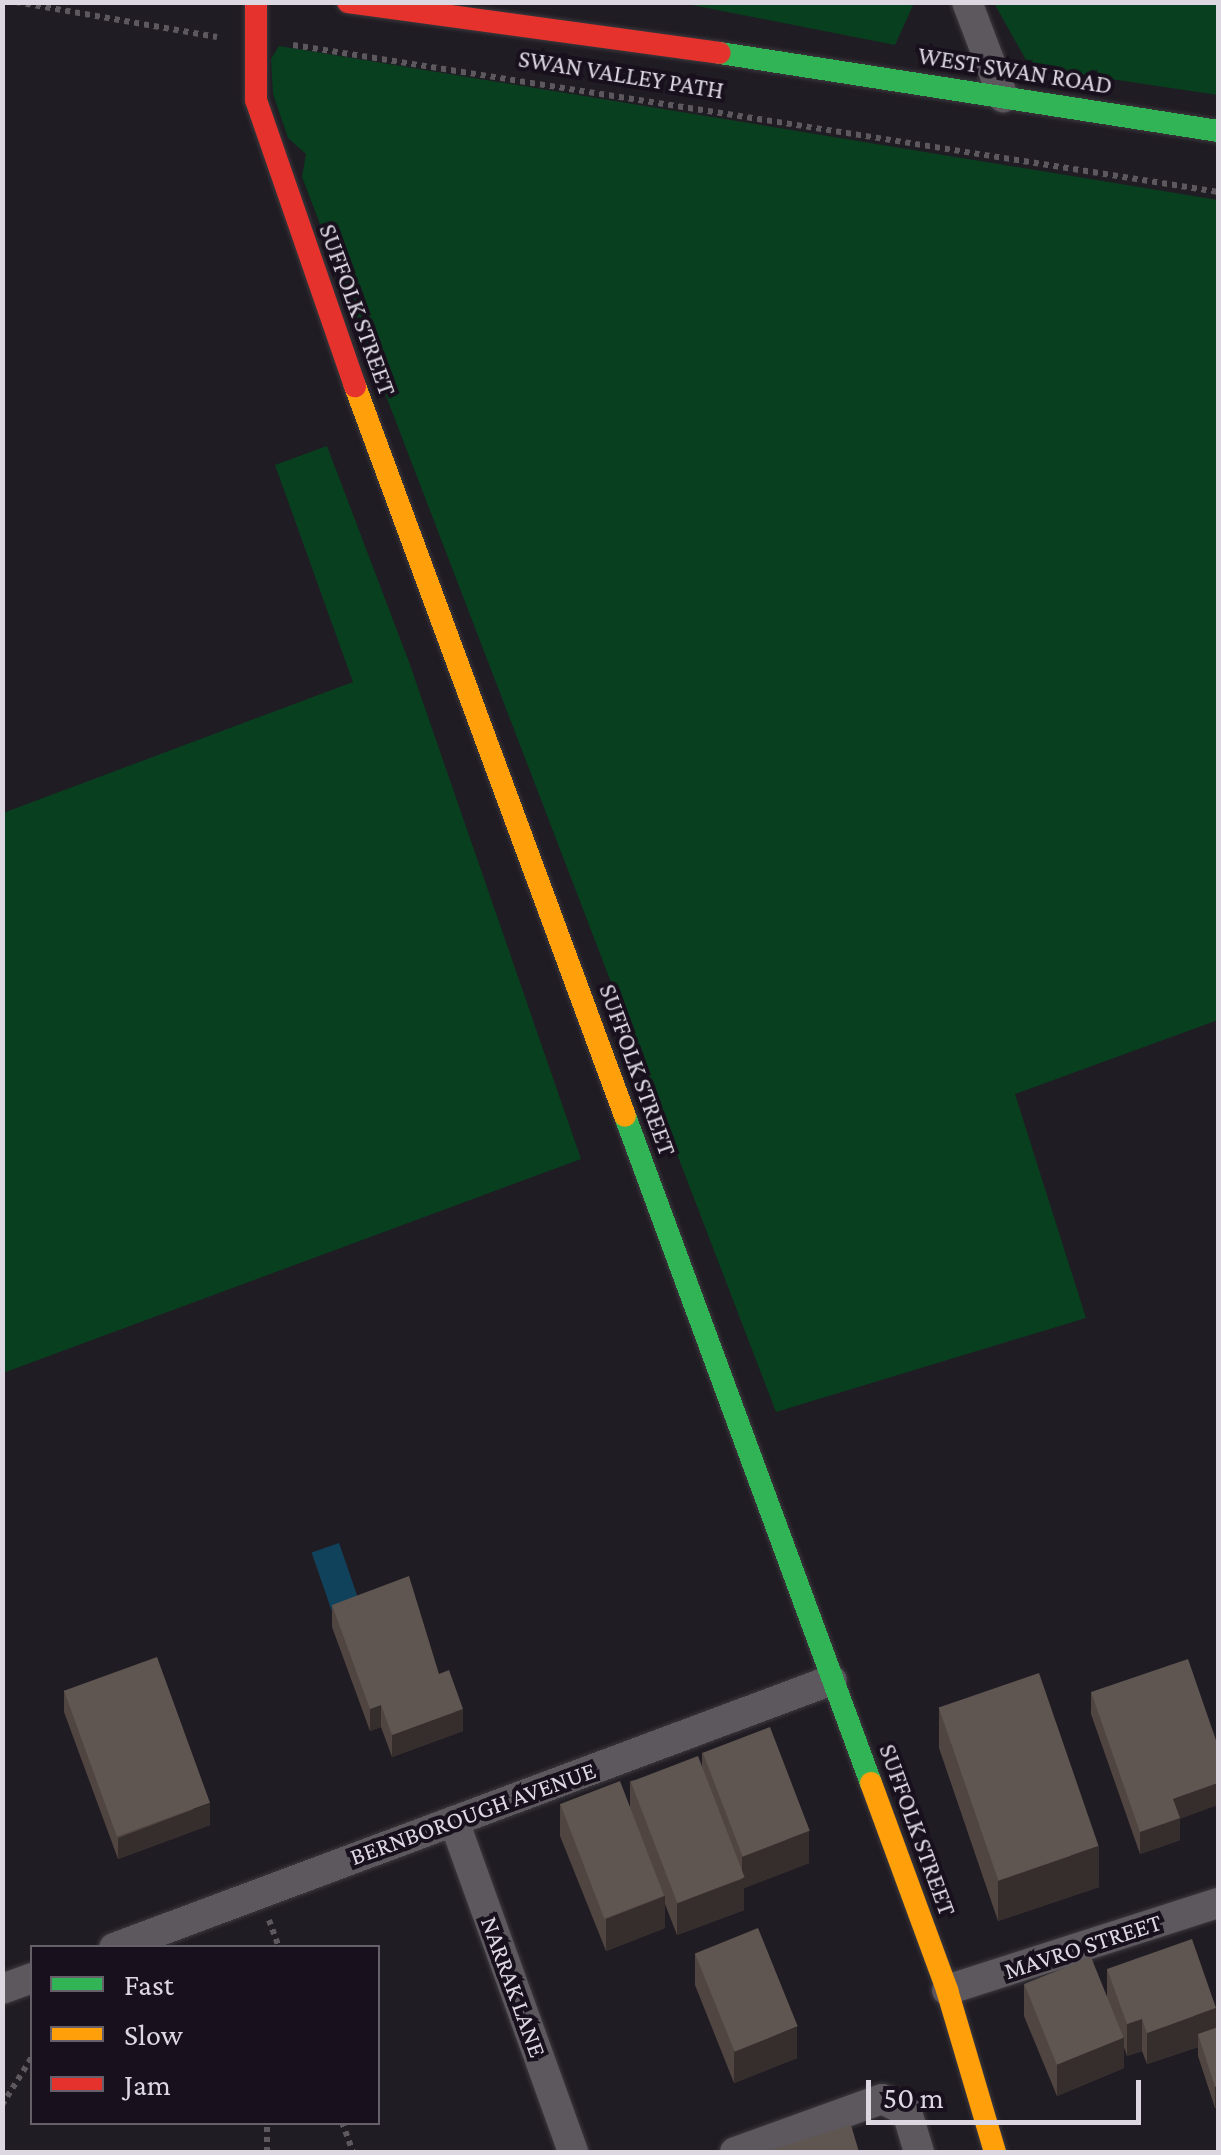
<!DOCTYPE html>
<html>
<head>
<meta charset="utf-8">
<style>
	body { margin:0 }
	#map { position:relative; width:1221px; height:2155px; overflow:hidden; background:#201c23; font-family:"Crimson Pro",serif }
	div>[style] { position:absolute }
	.green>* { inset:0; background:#083f1f }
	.water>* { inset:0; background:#11425b; transform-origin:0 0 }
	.path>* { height:6px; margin-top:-3px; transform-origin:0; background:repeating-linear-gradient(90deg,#5c585d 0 5px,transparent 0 10px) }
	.roads { filter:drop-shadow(0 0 2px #3c393e) drop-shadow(0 0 2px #3c393e) }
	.street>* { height:30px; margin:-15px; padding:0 15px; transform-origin:15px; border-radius:15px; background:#5c585e }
	.fast>* { height:22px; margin:-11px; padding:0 11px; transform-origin:11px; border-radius:11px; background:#30b455 }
	.slow>* { height:22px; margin:-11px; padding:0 11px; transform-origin:11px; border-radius:11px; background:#ff9f0a }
	.jam>* { height:22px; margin:-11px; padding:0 11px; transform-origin:11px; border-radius:11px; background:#e5322d }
	.wall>* { inset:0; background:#504540 }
	.shaded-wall>* { inset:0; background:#362e2d; transform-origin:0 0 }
	.building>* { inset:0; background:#5f5551; transform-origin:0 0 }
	span { translate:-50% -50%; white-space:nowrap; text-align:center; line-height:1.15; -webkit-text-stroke:8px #18101c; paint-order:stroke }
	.street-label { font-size:25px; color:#dcd7e0 }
	.frame { position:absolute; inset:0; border:5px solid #dcd7e0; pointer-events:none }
	.legend { position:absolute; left:30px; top:1945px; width:350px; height:180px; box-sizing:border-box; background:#18101c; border:2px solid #66606a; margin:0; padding:12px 18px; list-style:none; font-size:30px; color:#dcd7e0 }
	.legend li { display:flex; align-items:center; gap:20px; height:50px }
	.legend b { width:50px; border:2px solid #66606a }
	.scale { position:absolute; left:866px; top:2080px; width:275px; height:45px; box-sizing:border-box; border:5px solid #dcd7e0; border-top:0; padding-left:12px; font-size:30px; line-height:35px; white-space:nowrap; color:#dcd7e0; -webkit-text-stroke:8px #18101c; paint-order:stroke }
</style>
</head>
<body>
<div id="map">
	<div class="green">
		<div style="clip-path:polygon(682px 3px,914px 3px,895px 45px)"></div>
		<div style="clip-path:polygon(994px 3px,1218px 3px,1218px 95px,1030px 67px)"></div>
		<div style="clip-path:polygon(279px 46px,1218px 200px,1218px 1020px,1015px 1094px,1086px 1318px,776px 1412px,302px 177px,306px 154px,288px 138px,273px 94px,271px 59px)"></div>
		<div style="clip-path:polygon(327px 446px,409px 662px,581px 1159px,3px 1373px,3px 813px,353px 682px,275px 465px)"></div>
	</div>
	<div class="water">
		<div style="left:339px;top:1543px;width:61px;height:29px;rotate:71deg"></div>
	</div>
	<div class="path">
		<div style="left:16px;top:2px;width:204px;rotate:9.9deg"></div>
		<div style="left:293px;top:45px;width:937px;rotate:9.03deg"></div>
		<div style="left:269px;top:1920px;width:30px;rotate:70deg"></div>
		<div style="left:2px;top:2105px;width:57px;rotate:-58deg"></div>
		<div style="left:342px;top:2122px;width:32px;rotate:70deg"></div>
		<div style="left:267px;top:2152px;width:30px;rotate:-90deg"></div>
	</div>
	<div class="roads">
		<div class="street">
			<div style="left:967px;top:2px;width:102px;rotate:69.2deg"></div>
			<div style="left:454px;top:1821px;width:352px;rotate:70.2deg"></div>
			<div style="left:114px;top:1948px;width:766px;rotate:-20.47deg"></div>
			<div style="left:2px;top:1989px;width:32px;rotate:-20deg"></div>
			<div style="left:947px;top:1990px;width:285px;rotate:-17.8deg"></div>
			<div style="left:735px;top:2152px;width:156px;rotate:-19.8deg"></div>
			<div style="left:882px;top:2099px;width:28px;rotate:27deg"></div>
			<div style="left:907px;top:2112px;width:42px;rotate:73.3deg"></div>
		</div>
		<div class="fast">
			<div style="left:720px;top:53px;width:504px;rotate:8.9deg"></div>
			<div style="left:625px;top:1116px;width:711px;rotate:69.76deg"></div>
		</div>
		<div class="slow">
			<div style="left:355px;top:386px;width:778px;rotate:69.7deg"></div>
			<div style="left:871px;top:1783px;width:221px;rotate:69.8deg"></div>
			<div style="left:947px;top:1990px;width:169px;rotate:73.5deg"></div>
		</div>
		<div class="jam">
			<div style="left:256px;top:2px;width:98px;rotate:90deg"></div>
			<div style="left:256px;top:100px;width:303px;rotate:70.9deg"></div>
			<div style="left:348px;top:2px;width:375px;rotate:7.8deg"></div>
		</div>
	</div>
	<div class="wall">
		<div style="clip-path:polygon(332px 1605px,439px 1674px,463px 1731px,392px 1757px,381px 1727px,370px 1731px,332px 1627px)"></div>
		<div style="clip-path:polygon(64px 1690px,210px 1825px,118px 1859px,64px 1712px)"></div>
		<div style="clip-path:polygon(1091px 1692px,1180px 1840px,1140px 1854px,1091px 1714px)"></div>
		<div style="clip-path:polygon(939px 1707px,1099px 1887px,998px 1921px,939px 1748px)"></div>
		<div style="clip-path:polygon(702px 1752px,809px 1863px,744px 1888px,744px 1910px,677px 1935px,665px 1904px,665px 1928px,606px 1951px,560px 1836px,560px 1804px,630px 1808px,630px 1781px,702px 1768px)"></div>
		<div style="clip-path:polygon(695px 1953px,797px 2058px,734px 2083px,695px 1985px)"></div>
		<div style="clip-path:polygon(1107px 1969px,1216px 2028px,1218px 2027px,1218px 2107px,1215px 2108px,1198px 2056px,1198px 2047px,1147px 2064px,1142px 2051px,1127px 2056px,1124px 2047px,1124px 2068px,1057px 2096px,1024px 2016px,1024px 1984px,1107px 1996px)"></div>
	</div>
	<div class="shaded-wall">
		<div style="clip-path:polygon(381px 1705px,381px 1727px,370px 1731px,370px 1709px)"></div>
		<div style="clip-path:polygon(463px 1709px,463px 1731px,392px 1757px,392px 1735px)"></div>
		<div style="clip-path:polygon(1218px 1783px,1218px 1805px,1180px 1819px,1180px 1840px,1140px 1854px,1140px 1832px,1173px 1799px)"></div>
		<div style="clip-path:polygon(210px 1803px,210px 1825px,118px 1859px,118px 1838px)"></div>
		<div style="clip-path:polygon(809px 1831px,809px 1863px,744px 1888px,744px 1910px,677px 1935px,677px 1903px,742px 1879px,742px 1857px)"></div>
		<div style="clip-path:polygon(1099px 1846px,1099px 1887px,998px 1921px,998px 1881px)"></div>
		<div style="clip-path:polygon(665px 1896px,665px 1928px,606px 1951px,606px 1919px)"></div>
		<div style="clip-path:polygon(1216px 2008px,1216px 2040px,1198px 2034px,1198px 2047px,1147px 2064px,1147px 2033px)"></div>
		<div style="clip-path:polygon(1142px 2019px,1142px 2051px,1127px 2056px,1127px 2024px)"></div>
		<div style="clip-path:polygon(797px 2027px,797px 2058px,734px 2083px,734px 2051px)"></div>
		<div style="clip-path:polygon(1124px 2037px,1124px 2068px,1057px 2096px,1057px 2064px)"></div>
		<div style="left:1218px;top:2086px;width:21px;height:3px;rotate:90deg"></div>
	</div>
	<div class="building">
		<div style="clip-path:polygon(409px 1576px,439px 1674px,449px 1670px,463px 1709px,392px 1735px,381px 1705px,370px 1709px,332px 1605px)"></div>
		<div style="left:157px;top:1657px;width:155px;height:99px;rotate:70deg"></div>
		<div style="clip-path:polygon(1188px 1659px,1218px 1746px,1218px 1783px,1173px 1799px,1180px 1818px,1140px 1832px,1091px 1692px)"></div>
		<div style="left:1039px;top:1673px;width:183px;height:106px;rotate:71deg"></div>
		<div style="left:770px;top:1727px;width:111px;height:72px;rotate:69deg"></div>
		<div style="left:698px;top:1756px;width:130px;height:72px;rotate:69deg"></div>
		<div style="left:620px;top:1781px;width:123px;height:64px;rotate:69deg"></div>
		<div style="left:758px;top:1928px;width:106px;height:68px;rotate:68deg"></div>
		<div style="clip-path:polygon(1192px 1939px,1216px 2008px,1147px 2033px,1142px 2019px,1127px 2024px,1107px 1969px)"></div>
		<div style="left:1091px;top:1957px;width:87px;height:72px;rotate:68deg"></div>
		<div style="clip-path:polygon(1218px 2027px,1218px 2086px,1215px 2087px,1198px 2034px)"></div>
		<div style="clip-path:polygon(851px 2125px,859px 2152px,764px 2152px)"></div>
	</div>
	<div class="street-label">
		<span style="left:1015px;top:71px;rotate:9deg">WEST SWAN ROAD</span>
		<span style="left:621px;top:75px;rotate:9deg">SWAN VALLEY PATH</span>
		<span style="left:357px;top:310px;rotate:70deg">SUFFOLK STREET</span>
		<span style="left:637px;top:1070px;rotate:70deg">SUFFOLK STREET</span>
		<span style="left:473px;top:1814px;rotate:-20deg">BERNBOROUGH AVENUE</span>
		<span style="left:917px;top:1830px;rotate:70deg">SUFFOLK STREET</span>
		<span style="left:1083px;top:1947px;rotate:-18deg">MAVRO STREET</span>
		<span style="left:513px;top:1987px;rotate:70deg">NARRAK LANE</span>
	</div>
	<div class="frame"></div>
	<ul class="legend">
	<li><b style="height:12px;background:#30b455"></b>Fast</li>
	<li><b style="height:12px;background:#ff9f0a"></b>Slow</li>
	<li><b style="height:12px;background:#e5322d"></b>Jam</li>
	</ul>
	<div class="scale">50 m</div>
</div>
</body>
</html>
